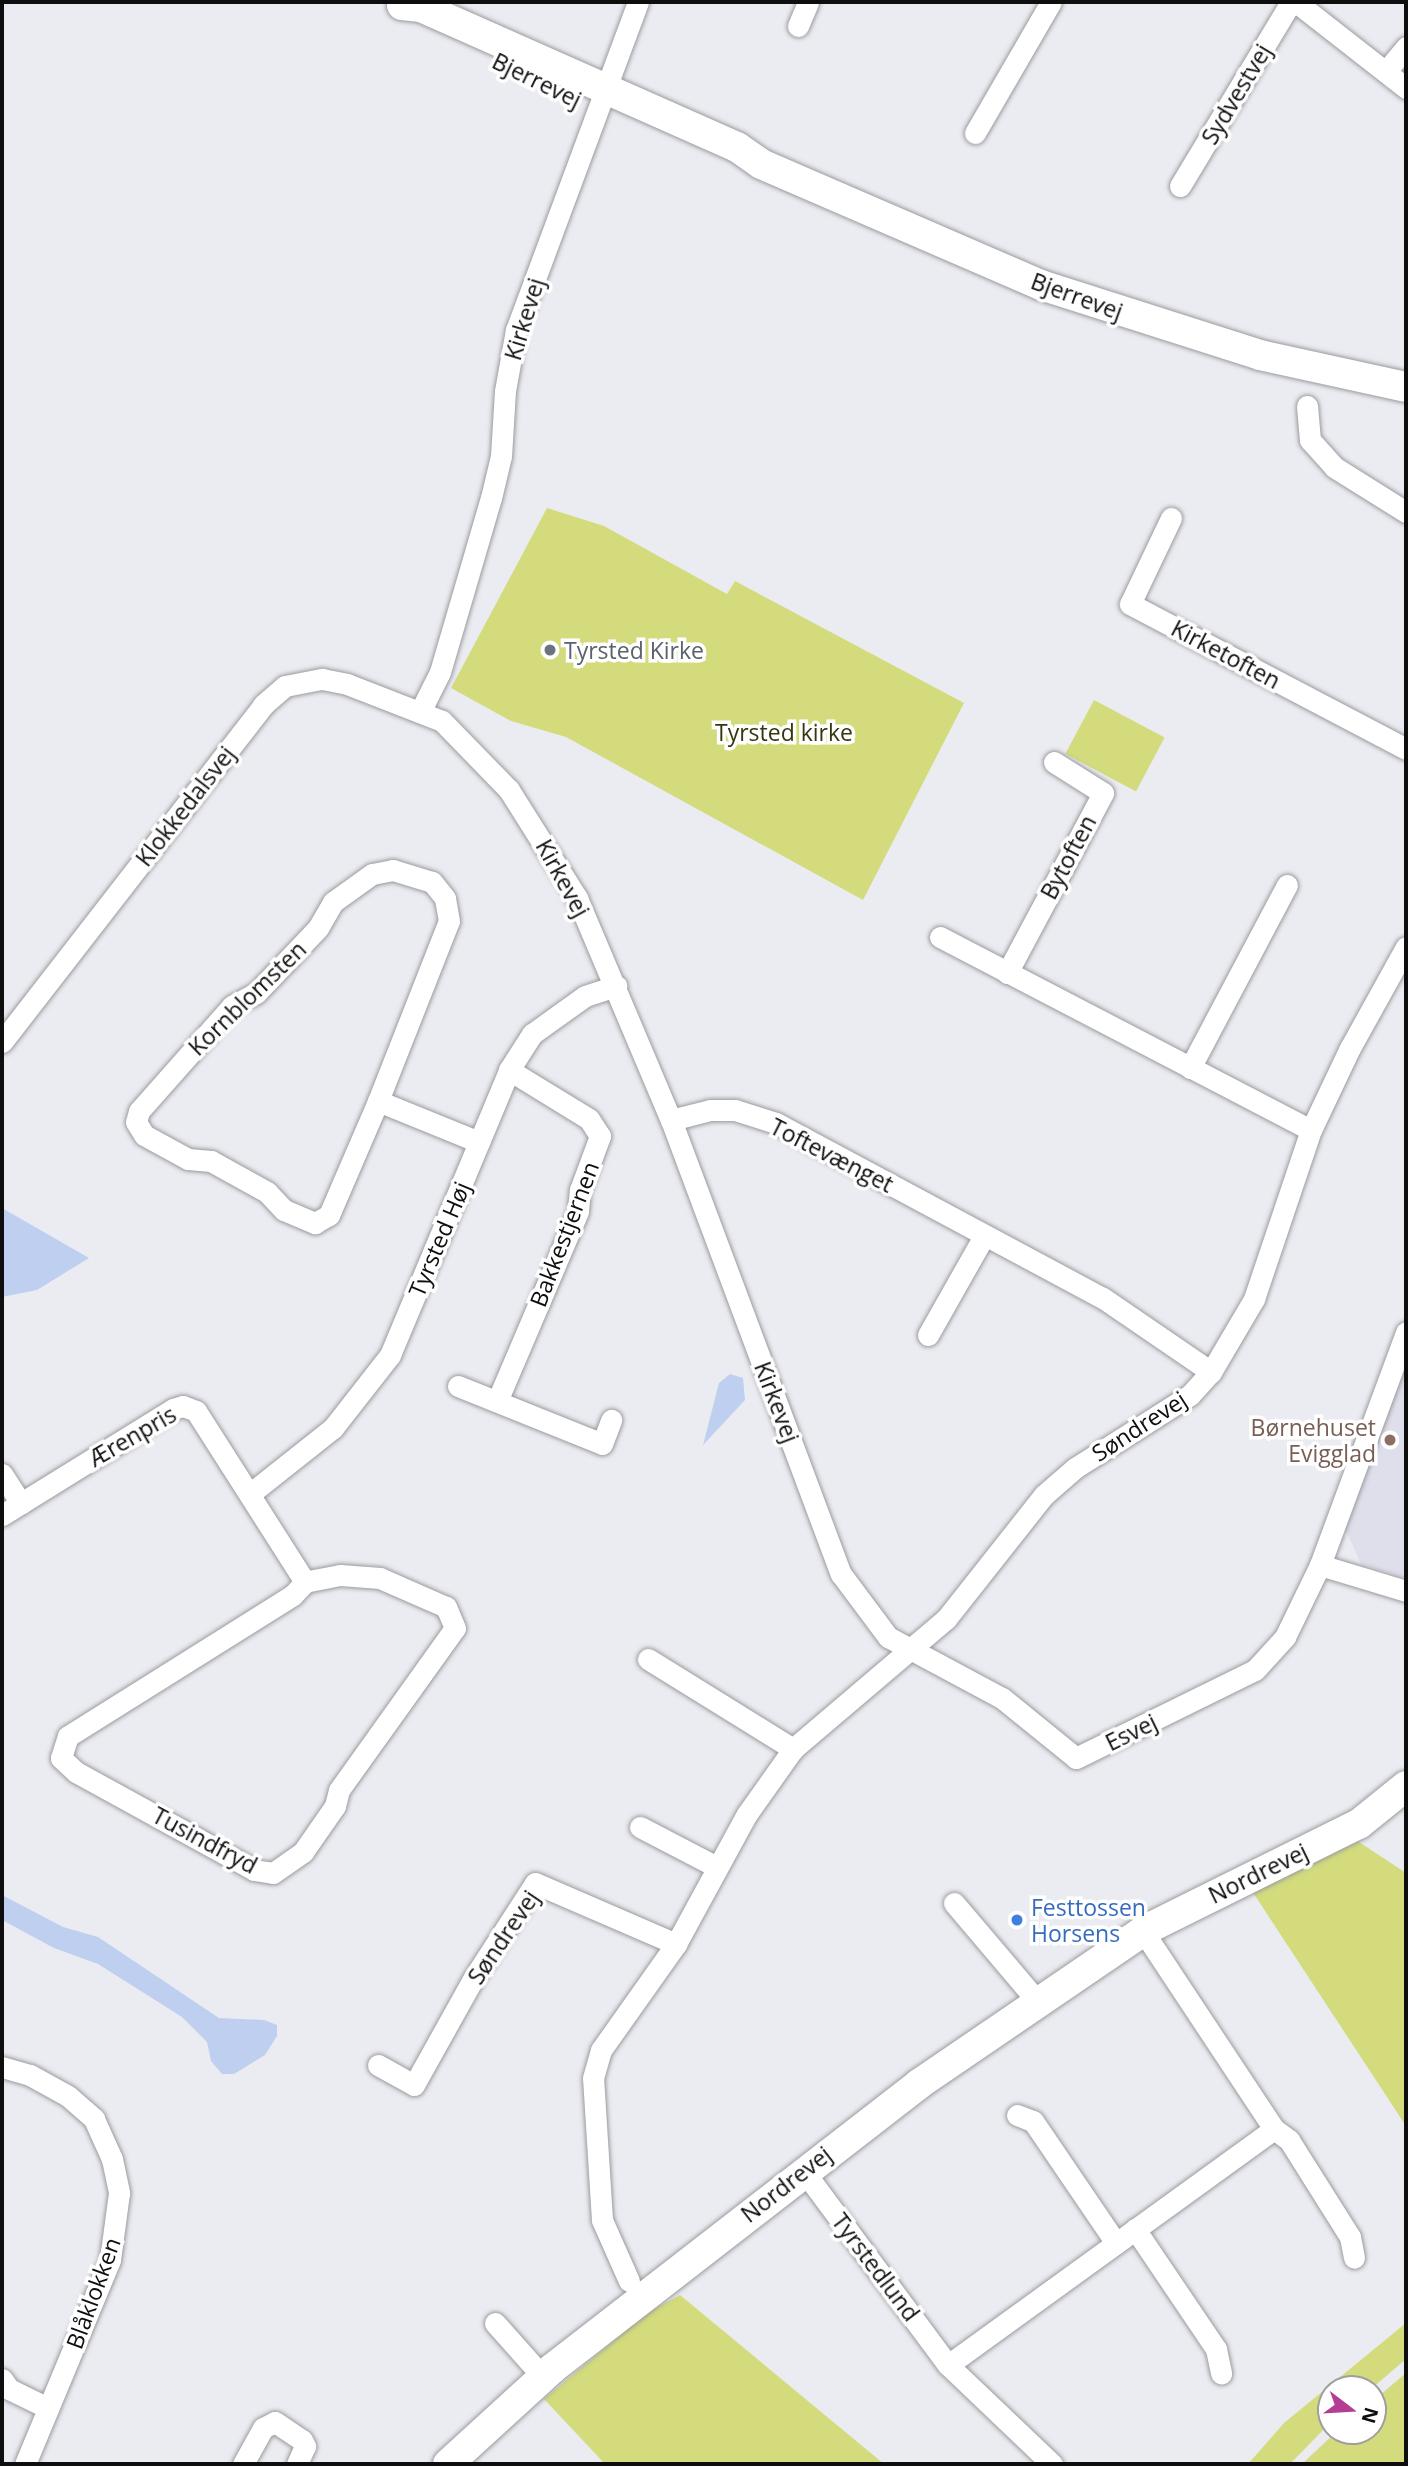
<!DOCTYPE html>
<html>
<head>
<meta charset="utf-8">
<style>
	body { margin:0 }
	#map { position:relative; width:1408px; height:2466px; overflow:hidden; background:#ebecf1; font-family:"Open Sans",sans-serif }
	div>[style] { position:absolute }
	.built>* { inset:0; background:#dedfeb }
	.green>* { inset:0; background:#d3db7d; transform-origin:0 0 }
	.water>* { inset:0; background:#bfcff0 }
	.roads { filter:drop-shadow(0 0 2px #9a9b9f) drop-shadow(0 0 2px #9a9b9f) }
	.street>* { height:21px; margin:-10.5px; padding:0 10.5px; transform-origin:10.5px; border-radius:10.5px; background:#fff }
	.secondary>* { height:30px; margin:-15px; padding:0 15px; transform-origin:15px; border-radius:15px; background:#fff }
	.dots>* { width:19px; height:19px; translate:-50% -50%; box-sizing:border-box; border:4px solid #fff; border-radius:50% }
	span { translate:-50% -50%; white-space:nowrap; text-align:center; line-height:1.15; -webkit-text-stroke:7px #fff; paint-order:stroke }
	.street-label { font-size:23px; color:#0e0e0f }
	.worship-label { font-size:23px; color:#5b616d }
	.left { translate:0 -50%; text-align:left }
	.park-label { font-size:23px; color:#35380e }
	.education-label { font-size:23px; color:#785e54 }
	.right { translate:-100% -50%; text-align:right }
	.shop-label { font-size:23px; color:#366cbe }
	.frame { position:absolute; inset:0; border:4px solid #0e0e0f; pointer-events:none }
	.north { position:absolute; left:1317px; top:2375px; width:70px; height:70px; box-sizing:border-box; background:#fff; border:2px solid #9f9f9f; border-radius:50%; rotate:107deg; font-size:19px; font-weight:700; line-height:28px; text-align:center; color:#0e0e0f }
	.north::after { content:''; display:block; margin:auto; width:24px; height:32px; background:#b53e95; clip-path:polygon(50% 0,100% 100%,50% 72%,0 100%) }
</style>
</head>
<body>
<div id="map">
	<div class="built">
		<div style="clip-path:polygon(1406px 1358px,1406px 1578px,1361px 1564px,1342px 1522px)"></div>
	</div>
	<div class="green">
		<div style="clip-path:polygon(547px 508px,604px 526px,727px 594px,735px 581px,964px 703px,863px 900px,566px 737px,511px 721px,451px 688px)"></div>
		<div style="left:1094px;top:700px;width:80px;height:61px;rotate:28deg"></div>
		<div style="clip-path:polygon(1356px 1840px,1406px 1873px,1406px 2126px,1252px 1891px)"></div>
		<div style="clip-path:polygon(680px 2295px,884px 2464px,605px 2464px,544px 2399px,647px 2313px)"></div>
		<div style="clip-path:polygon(1406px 2323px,1406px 2359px,1371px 2389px,1331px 2389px,1331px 2422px,1290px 2464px,1248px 2464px,1284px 2423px)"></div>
		<div style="clip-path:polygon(1406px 2373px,1406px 2464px,1302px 2464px,1337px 2431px,1373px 2431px,1373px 2401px)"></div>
	</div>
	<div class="water">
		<div style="clip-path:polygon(2px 1208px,89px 1258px,37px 1290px,2px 1297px)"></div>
		<div style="clip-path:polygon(730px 1374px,743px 1378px,745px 1400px,703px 1445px,719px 1383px)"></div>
		<div style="clip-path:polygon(2px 1895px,63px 1927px,98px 1937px,219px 2018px,264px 2020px,277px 2025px,277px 2036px,265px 2055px,234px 2074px,222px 2074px,211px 2061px,207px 2042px,182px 2017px,98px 1964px,54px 1948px,2px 1920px)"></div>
	</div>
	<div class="roads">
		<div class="street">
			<div style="left:1296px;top:2px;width:140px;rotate:38deg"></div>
			<div style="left:798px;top:26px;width:26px;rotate:-67deg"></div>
			<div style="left:1387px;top:70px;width:30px;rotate:-50deg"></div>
			<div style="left:975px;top:133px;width:151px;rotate:-59.9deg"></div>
			<div style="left:1180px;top:186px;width:215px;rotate:-58.9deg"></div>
			<div style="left:1307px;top:406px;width:34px;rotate:85deg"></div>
			<div style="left:1310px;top:440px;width:36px;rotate:48deg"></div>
			<div style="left:1334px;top:467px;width:85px;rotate:32deg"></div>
			<div style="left:1171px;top:518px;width:95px;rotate:115.5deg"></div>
			<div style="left:1130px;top:604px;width:312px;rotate:27.7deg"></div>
			<div style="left:421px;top:710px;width:42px;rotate:-63.4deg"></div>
			<div style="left:440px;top:672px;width:181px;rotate:-73.7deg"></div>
			<div style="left:491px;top:498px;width:43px;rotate:-76.6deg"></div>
			<div style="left:501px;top:456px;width:65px;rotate:-86.5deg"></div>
			<div style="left:505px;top:391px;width:62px;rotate:-79.8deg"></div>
			<div style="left:516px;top:330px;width:350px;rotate:-69.6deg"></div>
			<div style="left:940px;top:937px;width:418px;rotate:27.5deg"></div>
			<div style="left:1007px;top:973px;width:204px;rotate:-61.9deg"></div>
			<div style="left:1103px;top:793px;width:58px;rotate:-147.7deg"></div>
			<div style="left:2px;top:1042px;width:426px;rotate:-52.2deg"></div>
			<div style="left:263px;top:705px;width:29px;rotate:-41deg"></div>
			<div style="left:285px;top:686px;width:38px;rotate:-11deg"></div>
			<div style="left:322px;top:679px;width:25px;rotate:11deg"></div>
			<div style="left:347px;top:684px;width:102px;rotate:21.3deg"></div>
			<div style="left:442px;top:721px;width:96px;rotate:45.8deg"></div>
			<div style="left:509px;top:790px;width:128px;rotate:57.8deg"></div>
			<div style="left:577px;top:898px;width:241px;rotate:67.1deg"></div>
			<div style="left:671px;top:1120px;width:485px;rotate:69.5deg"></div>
			<div style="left:841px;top:1574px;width:79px;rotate:53.3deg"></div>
			<div style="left:888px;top:1637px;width:129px;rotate:28.2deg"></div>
			<div style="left:1002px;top:1698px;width:95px;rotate:39deg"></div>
			<div style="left:1076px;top:1758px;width:199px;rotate:-26.2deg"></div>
			<div style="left:1255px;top:1670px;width:45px;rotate:-47.7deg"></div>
			<div style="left:1285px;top:1637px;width:80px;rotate:-64.1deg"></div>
			<div style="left:1320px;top:1565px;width:248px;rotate:-69.7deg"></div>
			<div style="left:1190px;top:1068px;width:207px;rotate:-62.1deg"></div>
			<div style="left:378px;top:1101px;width:193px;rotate:-68.5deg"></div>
			<div style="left:449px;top:921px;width:23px;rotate:-100deg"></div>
			<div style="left:445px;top:898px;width:21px;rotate:-129deg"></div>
			<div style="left:432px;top:882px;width:41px;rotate:-162.9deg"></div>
			<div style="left:393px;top:870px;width:21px;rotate:169deg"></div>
			<div style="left:372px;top:874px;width:48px;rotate:144.3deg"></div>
			<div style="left:333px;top:902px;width:30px;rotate:120deg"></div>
			<div style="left:318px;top:928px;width:90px;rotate:133.6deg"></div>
			<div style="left:256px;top:993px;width:27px;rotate:152deg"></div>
			<div style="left:232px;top:1006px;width:140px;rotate:131.5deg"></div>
			<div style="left:139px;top:1111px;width:11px;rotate:105deg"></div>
			<div style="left:136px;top:1122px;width:15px;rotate:58deg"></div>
			<div style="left:144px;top:1135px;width:50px;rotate:28.6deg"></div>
			<div style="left:188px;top:1159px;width:23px;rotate:5deg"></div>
			<div style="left:211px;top:1161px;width:64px;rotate:29deg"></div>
			<div style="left:267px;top:1192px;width:25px;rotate:47deg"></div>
			<div style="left:284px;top:1210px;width:34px;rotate:23deg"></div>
			<div style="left:315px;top:1223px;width:16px;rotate:-30deg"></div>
			<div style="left:329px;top:1215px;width:124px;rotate:-66.7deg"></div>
			<div style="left:378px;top:1101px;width:109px;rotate:22.1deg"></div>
			<div style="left:671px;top:1120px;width:40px;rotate:-14.4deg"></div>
			<div style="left:710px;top:1110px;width:25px"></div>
			<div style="left:735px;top:1110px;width:43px;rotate:17.6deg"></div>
			<div style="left:776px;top:1123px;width:371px;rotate:28.2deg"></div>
			<div style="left:1103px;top:1298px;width:131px;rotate:34.4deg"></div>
			<div style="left:928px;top:1335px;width:114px;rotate:-60.5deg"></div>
			<div style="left:458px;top:1386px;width:155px;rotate:21.9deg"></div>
			<div style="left:602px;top:1444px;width:26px;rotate:-69deg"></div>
			<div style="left:498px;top:1399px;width:204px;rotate:-66.9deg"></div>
			<div style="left:578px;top:1211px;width:21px;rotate:-85deg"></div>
			<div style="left:580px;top:1190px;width:58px;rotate:-69.7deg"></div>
			<div style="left:600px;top:1136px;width:20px;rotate:-123deg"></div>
			<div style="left:589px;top:1119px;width:94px;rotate:-148.5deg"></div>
			<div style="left:2px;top:1474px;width:35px;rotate:57deg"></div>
			<div style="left:251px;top:1493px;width:105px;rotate:-38.4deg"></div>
			<div style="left:333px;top:1428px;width:93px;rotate:-52deg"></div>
			<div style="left:390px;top:1355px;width:309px;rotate:-67.3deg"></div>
			<div style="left:509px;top:1070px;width:43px;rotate:-57.4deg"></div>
			<div style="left:532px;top:1034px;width:65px;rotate:-35.6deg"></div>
			<div style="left:585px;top:996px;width:33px;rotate:-18deg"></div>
			<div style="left:2px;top:1515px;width:201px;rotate:-31.8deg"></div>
			<div style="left:173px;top:1409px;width:10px;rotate:-17deg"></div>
			<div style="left:183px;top:1406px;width:14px;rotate:21deg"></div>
			<div style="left:196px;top:1411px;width:203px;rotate:57.5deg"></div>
			<div style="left:305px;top:1582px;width:18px;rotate:133deg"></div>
			<div style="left:293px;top:1595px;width:266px;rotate:147.9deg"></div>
			<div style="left:68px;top:1736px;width:23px;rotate:108deg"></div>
			<div style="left:61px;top:1758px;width:21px;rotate:43deg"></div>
			<div style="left:76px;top:1772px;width:203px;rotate:28.8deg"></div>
			<div style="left:254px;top:1870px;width:19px;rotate:9deg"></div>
			<div style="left:273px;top:1873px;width:37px;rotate:-35deg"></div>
			<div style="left:303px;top:1852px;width:56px;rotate:-55.2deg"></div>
			<div style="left:335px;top:1806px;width:16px;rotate:-76deg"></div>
			<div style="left:339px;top:1790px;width:199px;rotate:-54.4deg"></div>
			<div style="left:455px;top:1628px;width:23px;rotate:-113deg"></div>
			<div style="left:446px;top:1607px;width:72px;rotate:-156.3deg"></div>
			<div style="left:380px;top:1578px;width:40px;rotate:-175.7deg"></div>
			<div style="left:340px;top:1575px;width:36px;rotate:169deg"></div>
			<div style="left:1320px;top:1565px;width:90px;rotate:16.8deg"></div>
			<div style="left:648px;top:1659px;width:171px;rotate:31.8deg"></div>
			<div style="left:640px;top:1827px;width:87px;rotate:27.5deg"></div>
			<div style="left:954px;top:1903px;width:130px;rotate:49.7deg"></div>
			<div style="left:378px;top:2065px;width:41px;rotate:29.1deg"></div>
			<div style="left:414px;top:2085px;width:121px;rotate:-60.9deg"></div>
			<div style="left:473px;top:1979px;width:114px;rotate:-57.1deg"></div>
			<div style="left:535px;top:1883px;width:154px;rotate:23.4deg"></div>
			<div style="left:2px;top:2067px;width:29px;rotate:16deg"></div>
			<div style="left:30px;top:2075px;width:43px;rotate:28.9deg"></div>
			<div style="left:68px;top:2096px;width:35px;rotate:41deg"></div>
			<div style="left:94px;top:2119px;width:44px;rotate:65.8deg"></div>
			<div style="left:112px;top:2159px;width:35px;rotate:78deg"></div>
			<div style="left:119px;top:2193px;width:68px;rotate:97.7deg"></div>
			<div style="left:110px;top:2260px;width:221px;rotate:112.6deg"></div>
			<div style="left:1017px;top:2115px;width:17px;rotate:21deg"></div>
			<div style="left:1033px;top:2121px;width:148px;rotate:55.8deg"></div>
			<div style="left:1274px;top:2129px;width:19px;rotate:36deg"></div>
			<div style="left:1289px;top:2140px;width:115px;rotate:57.8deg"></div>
			<div style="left:1350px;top:2237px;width:21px;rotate:79deg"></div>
			<div style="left:803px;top:2170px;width:243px;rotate:53.4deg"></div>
			<div style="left:948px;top:2365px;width:402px;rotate:-35.9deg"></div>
			<div style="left:1274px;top:2129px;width:237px;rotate:-123.5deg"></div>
			<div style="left:1135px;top:2229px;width:145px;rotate:56deg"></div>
			<div style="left:1216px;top:2349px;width:25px;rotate:78deg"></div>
			<div style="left:629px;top:2281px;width:67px;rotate:-113.9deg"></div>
			<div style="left:602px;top:2220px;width:142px;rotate:-93.6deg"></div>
			<div style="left:593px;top:2078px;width:29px;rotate:-74deg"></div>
			<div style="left:601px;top:2050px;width:130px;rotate:-54.7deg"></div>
			<div style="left:676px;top:1944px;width:148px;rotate:-61.4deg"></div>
			<div style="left:747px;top:1814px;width:80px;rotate:-54.7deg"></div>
			<div style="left:793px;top:1749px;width:201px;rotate:-40.4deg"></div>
			<div style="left:946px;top:1619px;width:158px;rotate:-51.7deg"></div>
			<div style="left:1044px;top:1495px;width:41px;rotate:-41.1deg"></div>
			<div style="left:1075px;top:1468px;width:136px;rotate:-32.4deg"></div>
			<div style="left:1190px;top:1395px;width:31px;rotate:-48deg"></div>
			<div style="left:1211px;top:1372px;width:85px;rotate:-59.5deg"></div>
			<div style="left:1254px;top:1299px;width:178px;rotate:-71.4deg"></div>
			<div style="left:1311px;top:1130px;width:91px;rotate:-64.6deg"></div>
			<div style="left:1350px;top:1048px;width:115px;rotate:-61deg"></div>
			<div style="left:495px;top:2323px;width:72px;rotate:48.4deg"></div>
			<div style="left:948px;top:2365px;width:144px;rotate:43.6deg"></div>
			<div style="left:2px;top:2379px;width:12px;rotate:55deg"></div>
			<div style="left:9px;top:2389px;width:43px;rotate:26deg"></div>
			<div style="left:243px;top:2464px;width:41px;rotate:-60.9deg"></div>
			<div style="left:263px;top:2428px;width:13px;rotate:-27deg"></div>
			<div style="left:275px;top:2422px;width:32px;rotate:34deg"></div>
			<div style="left:302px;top:2440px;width:7px;rotate:63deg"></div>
			<div style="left:305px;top:2446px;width:20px;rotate:114deg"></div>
		</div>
		<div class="secondary">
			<div style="left:402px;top:5px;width:19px;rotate:6deg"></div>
			<div style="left:421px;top:7px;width:346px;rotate:23.9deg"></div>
			<div style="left:737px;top:147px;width:29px;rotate:35deg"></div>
			<div style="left:761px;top:164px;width:305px;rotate:23.4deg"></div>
			<div style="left:1041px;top:285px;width:230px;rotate:17.7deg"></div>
			<div style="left:1260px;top:355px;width:149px;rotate:12.4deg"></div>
			<div style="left:448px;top:2464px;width:142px;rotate:-42.4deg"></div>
			<div style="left:553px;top:2368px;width:463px;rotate:-37.8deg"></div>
			<div style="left:919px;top:2084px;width:271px;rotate:-34.3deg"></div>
			<div style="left:1143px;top:1931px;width:241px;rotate:-26.4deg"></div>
			<div style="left:1359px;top:1824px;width:60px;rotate:-39deg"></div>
		</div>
	</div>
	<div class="dots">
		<div style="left:550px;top:650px;background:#6b7280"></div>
		<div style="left:1390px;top:1440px;background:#8d6e63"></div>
		<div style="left:1017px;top:1920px;background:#3f7fe0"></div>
	</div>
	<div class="street-label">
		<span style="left:537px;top:80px;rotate:26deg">Bjerrevej</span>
		<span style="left:1236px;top:94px;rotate:-59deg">Sydvestvej</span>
		<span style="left:1077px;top:296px;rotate:20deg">Bjerrevej</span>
		<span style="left:524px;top:319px;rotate:-73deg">Kirkevej</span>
		<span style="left:1226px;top:654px;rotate:28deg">Kirketoften</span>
		<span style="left:185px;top:806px;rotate:-52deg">Klokkedalsvej</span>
		<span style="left:1068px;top:857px;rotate:-62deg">Bytoften</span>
		<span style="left:563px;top:878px;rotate:61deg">Kirkevej</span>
		<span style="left:247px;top:998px;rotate:-44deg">Kornblomsten</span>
		<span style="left:832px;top:1155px;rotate:27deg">Toftevænget</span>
		<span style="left:564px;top:1234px;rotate:-69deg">Bakkestjernen</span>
		<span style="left:439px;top:1239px;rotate:-67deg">Tyrsted Høj</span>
		<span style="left:777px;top:1402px;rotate:69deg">Kirkevej</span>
		<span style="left:1139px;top:1426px;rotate:-33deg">Søndrevej</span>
		<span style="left:132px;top:1436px;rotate:-30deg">Ærenpris</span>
		<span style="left:1131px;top:1732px;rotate:-26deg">Esvej</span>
		<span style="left:205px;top:1840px;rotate:28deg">Tusindfryd</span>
		<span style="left:1258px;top:1873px;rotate:-26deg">Nordrevej</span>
		<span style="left:503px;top:1937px;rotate:-56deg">Søndrevej</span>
		<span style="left:786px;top:2184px;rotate:-38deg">Nordrevej</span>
		<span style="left:876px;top:2267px;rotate:53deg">Tyrstedlund</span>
		<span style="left:93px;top:2293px;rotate:-70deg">Blåklokken</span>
	</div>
	<div class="worship-label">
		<span class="left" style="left:564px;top:650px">Tyrsted Kirke</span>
	</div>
	<div class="park-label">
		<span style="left:784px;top:732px">Tyrsted kirke</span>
	</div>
	<div class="education-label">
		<span class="right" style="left:1376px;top:1440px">Børnehuset<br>Evigglad</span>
	</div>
	<div class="shop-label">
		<span class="left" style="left:1031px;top:1920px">Festtossen<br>Horsens</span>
	</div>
	<div class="frame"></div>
	<div class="north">N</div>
</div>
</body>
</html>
